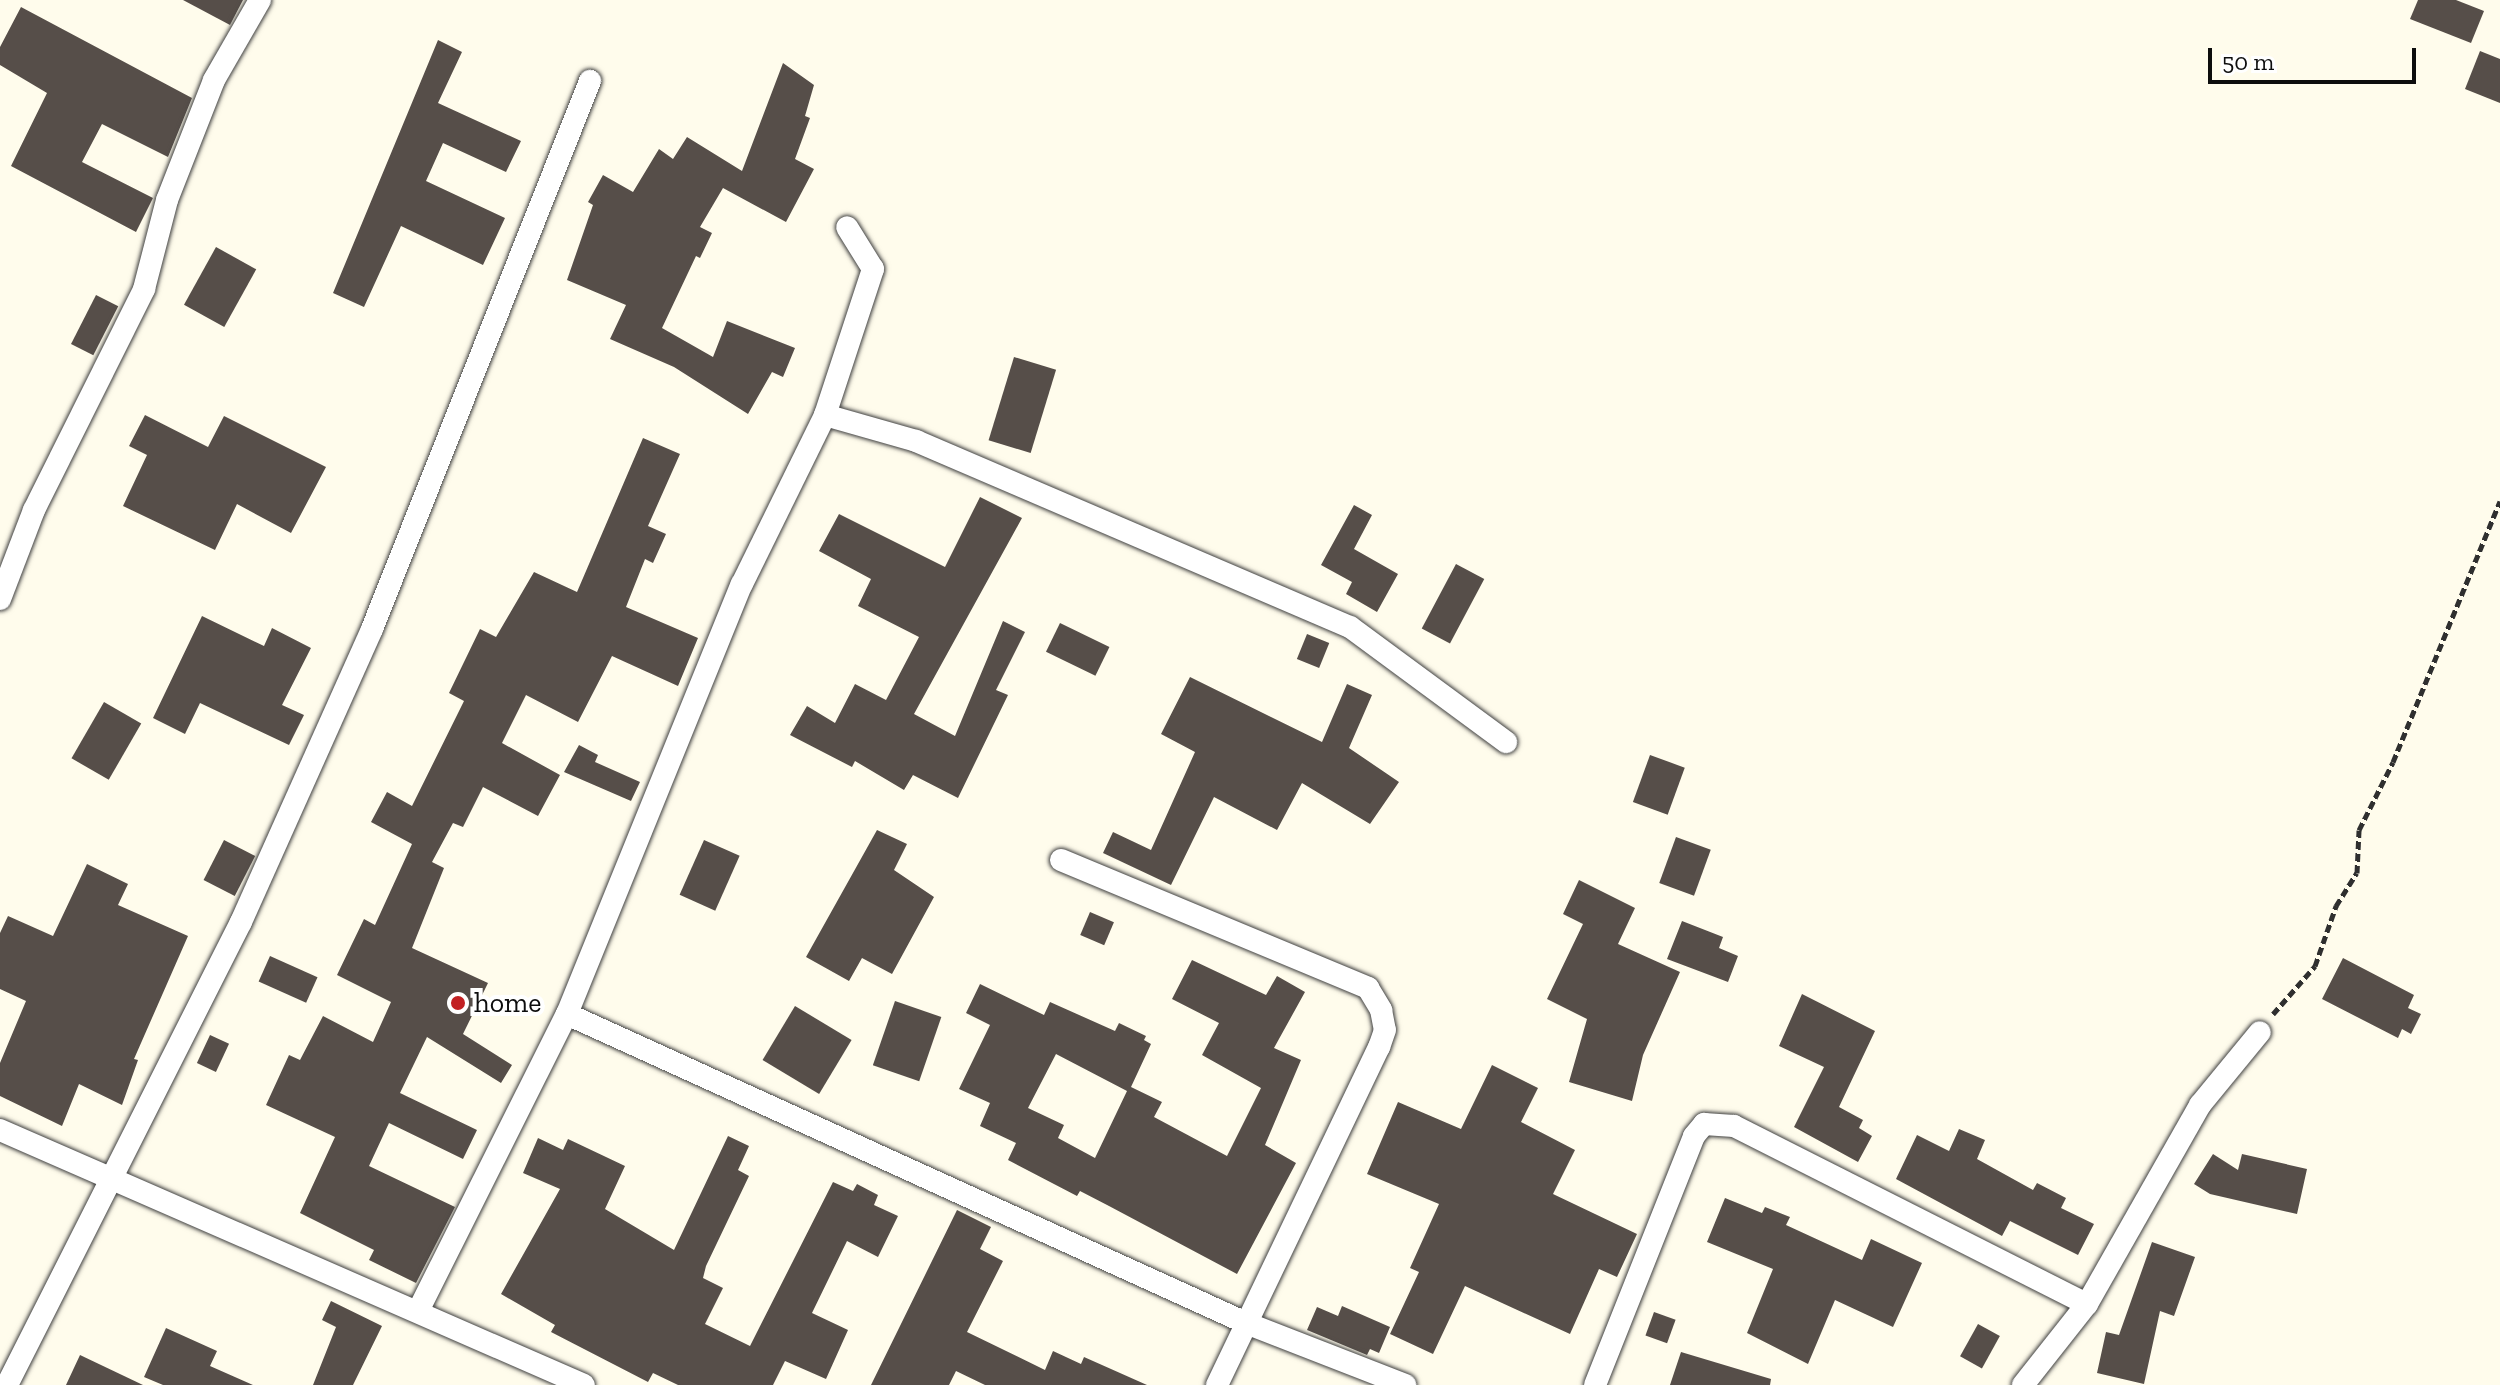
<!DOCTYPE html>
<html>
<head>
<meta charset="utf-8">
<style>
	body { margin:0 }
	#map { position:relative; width:2500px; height:1385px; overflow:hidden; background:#fffcec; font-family:"Zilla Slab",serif }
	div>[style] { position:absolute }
	.building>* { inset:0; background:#564e49; transform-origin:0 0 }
	.path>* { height:5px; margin-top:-2.5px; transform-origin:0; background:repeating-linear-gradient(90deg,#2f2f2f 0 8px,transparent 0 12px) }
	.roads { filter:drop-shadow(0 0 2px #404040) drop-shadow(0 0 2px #404040) }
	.street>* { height:22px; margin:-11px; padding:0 11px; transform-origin:11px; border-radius:11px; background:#fff }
	.dots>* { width:22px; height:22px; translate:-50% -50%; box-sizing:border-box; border:4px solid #fff; border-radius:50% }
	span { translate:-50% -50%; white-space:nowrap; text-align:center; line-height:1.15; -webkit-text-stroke:8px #fff; paint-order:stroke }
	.poi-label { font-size:28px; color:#0d0d0d }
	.left { translate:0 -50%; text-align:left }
	.scale { position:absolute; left:2208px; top:48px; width:208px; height:36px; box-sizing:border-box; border:4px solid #0d0d0d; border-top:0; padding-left:10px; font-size:24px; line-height:28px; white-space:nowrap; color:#0d0d0d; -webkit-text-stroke:6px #fff; paint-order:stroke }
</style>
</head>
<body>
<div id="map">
	<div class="building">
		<div style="clip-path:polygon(183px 0,243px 0,230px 25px)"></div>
		<div style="clip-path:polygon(2418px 0,2456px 0,2484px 11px,2471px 43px,2410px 19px)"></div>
		<div style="clip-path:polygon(21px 7px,192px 98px,168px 157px,102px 124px,82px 162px,153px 198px,136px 232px,11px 166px,47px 93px,0 65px,0 47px)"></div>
		<div style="clip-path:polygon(438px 40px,462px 52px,438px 103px,521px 141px,506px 172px,443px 143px,426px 181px,505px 218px,483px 265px,401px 226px,364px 307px,333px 293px)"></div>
		<div style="clip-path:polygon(2480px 51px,2500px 59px,2500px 103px,2465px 89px)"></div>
		<div style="clip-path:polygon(783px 63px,814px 85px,805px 116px,810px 118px,795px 159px,814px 169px,786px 222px,723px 188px,700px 227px,712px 233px,700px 258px,696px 256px,662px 328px,713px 357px,727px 321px,795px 348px,783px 377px,772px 372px,748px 414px,674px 367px,610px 339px,626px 305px,567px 280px,593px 205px,588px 202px,603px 175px,633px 192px,659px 149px,673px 159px,687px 137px,742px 171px)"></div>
		<div style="left:216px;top:247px;width:46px;height:66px;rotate:29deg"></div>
		<div style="left:96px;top:295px;width:25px;height:55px;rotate:27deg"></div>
		<div style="left:1014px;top:357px;width:44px;height:87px;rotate:17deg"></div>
		<div style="clip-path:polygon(145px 415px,208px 447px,224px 416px,326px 467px,291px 533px,237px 504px,215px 550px,123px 506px,147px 455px,129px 446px)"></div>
		<div style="clip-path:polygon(643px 438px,680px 454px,648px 526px,666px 534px,653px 563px,645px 559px,626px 607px,698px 638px,678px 686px,612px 656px,578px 722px,526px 695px,502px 743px,560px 775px,538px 816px,483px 787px,463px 827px,453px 823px,432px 862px,444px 868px,412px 948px,488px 983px,463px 1034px,512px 1065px,501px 1083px,427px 1037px,400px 1093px,477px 1130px,463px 1159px,389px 1123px,369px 1166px,455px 1207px,416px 1283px,369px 1260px,374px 1250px,300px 1213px,335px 1137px,266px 1105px,289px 1055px,300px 1060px,323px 1016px,373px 1042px,391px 1002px,337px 975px,364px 919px,375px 925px,412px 844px,371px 822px,387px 792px,412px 806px,464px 701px,449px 693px,480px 629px,496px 637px,534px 572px,577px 592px)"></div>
		<div style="clip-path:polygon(980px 497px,1022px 518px,914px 714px,955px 736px,1003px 621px,1025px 632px,996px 690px,1008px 695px,958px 798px,913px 775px,904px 790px,855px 761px,852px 767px,790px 735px,807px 706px,835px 723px,855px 684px,886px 700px,919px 637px,858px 606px,871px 579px,819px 551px,839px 514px,945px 567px)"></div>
		<div style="clip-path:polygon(1354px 505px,1372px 515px,1354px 549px,1398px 574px,1377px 612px,1346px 594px,1352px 582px,1321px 565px)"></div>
		<div style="left:1456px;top:564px;width:32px;height:73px;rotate:28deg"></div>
		<div style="clip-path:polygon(202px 616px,264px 646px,272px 628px,311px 648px,282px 705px,304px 715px,289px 745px,200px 703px,185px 734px,153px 718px)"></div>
		<div style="left:1060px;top:623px;width:55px;height:32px;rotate:26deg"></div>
		<div style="left:1307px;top:634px;width:24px;height:27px;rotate:22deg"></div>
		<div style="clip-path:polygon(1190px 677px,1322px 742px,1347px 684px,1372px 695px,1349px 748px,1399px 782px,1370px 824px,1302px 783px,1277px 830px,1214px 797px,1171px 885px,1103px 853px,1113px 832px,1151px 850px,1195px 752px,1161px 734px)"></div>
		<div style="left:104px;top:702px;width:43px;height:65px;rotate:30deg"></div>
		<div style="clip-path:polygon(579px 745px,598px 755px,595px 762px,640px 782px,631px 801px,564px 772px)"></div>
		<div style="left:1650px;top:755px;width:37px;height:50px;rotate:20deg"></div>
		<div style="clip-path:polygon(877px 830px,907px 844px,894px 870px,934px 897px,892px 974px,862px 958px,849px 981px,806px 957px)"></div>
		<div style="left:1676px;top:837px;width:37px;height:49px;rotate:20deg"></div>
		<div style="left:224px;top:840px;width:35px;height:45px;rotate:27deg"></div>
		<div style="left:704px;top:840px;width:39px;height:60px;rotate:24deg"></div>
		<div style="clip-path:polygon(87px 864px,128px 884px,118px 905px,188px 936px,134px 1059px,138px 1060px,122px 1105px,79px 1084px,62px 1126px,0 1096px,0 1063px,26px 1001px,0 989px,0 933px,8px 916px,53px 936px)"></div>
		<div style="clip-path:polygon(1579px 880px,1635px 908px,1618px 944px,1680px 972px,1643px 1055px,1632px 1101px,1569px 1082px,1587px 1019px,1547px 999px,1583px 924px,1563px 914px)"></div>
		<div style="left:1090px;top:912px;width:26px;height:25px;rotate:23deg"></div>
		<div style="clip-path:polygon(1682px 921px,1723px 937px,1719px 948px,1738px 956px,1728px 982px,1667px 959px)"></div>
		<div style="left:270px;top:956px;width:52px;height:28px;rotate:24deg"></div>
		<div style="clip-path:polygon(2343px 958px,2414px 995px,2408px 1008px,2421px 1014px,2411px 1034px,2402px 1029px,2398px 1038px,2322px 999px)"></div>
		<div style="clip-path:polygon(evenodd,1192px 960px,1266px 995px,1277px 976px,1305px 992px,1274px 1048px,1301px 1060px,1265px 1145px,1296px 1163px,1237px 1274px,1109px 1206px,1080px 1191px,1077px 1196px,1008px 1160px,1016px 1143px,980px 1126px,990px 1103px,959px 1089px,990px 1025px,966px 1013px,980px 984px,1044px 1015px,1050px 1002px,1115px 1031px,1119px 1023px,1146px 1036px,1144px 1040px,1151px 1044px,1131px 1087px,1162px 1102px,1154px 1117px,1227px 1156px,1261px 1088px,1202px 1055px,1219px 1023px,1172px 999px,1192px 960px,1056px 1054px,1127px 1091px,1095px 1158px,1058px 1138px,1064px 1125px,1028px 1108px,1056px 1054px)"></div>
		<div style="clip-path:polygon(1802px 994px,1875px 1031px,1839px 1107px,1863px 1120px,1859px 1128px,1872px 1136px,1858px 1162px,1794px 1127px,1824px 1067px,1779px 1046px)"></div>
		<div style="left:895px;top:1001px;width:49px;height:68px;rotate:19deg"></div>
		<div style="left:795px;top:1006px;width:66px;height:63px;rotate:31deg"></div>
		<div style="left:210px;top:1035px;width:21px;height:31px;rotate:25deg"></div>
		<div style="clip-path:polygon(1492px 1065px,1538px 1088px,1521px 1122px,1575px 1150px,1553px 1194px,1637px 1234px,1617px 1277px,1599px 1269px,1570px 1334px,1465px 1286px,1433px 1354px,1390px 1334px,1419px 1272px,1410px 1268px,1439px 1204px,1367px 1174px,1398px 1102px,1461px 1129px)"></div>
		<div style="clip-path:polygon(1959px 1129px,1985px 1140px,1977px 1159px,2033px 1190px,2037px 1183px,2066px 1198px,2061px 1208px,2094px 1224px,2078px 1255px,2010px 1221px,2002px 1236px,1896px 1179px,1917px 1135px,1949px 1151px)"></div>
		<div style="clip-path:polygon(728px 1136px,749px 1146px,738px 1170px,749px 1176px,706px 1266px,703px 1278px,723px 1288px,705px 1324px,750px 1346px,833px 1182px,853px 1191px,857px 1184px,878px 1195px,874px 1205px,898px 1216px,878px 1257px,847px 1241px,812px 1313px,848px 1330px,826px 1379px,785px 1361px,773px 1385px,678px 1385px,653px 1373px,648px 1382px,551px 1332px,555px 1325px,501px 1294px,560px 1189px,523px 1173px,538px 1138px,563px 1150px,568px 1139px,625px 1166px,605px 1209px,674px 1250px)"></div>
		<div style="clip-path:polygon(2213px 1154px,2238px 1170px,2242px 1154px,2307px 1169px,2297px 1214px,2210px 1194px,2194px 1184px)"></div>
		<div style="clip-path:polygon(1725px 1198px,1762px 1213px,1765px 1207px,1790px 1217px,1786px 1225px,1862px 1260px,1871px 1239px,1922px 1263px,1893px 1327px,1835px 1300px,1808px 1364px,1747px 1333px,1773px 1269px,1707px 1242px)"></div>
		<div style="clip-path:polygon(957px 1210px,991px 1227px,980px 1249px,1003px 1261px,967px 1332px,1045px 1370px,1053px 1351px,1081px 1364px,1084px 1357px,1147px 1385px,985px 1385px,956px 1371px,949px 1385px,871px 1385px)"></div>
		<div style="clip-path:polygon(2152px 1242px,2195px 1257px,2174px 1316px,2160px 1311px,2144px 1384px,2097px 1373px,2106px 1332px,2119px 1335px)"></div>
		<div style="clip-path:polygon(331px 1301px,382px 1326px,353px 1385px,313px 1385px,336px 1327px,322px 1320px)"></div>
		<div style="clip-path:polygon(1342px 1306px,1390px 1327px,1379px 1353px,1370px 1349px,1367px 1355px,1307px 1330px,1317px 1307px,1338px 1316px)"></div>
		<div style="left:1654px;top:1312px;width:23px;height:25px;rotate:20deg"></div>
		<div style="left:1978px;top:1324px;width:25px;height:37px;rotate:29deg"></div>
		<div style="clip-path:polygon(166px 1328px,217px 1351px,210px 1366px,253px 1385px,163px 1385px,144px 1377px)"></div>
		<div style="clip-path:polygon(1681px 1352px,1771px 1379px,1770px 1385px,1670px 1385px)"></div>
		<div style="clip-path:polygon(80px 1355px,143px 1385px,66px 1385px)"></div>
	</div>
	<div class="path">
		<div style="left:2273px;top:1014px;width:64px;rotate:-48.8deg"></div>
		<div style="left:2315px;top:966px;width:64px;rotate:-70.7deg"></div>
		<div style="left:2336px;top:906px;width:39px;rotate:-58deg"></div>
		<div style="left:2357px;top:873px;width:43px;rotate:-87.3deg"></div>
		<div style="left:2359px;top:830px;width:76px;rotate:-63.4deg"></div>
		<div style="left:2393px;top:762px;width:282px;rotate:-67.7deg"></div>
	</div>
	<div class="roads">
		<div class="street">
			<div style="left:825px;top:415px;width:95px;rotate:15.9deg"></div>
			<div style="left:916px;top:441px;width:472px;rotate:23.2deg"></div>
			<div style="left:1350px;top:627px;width:194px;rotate:36.4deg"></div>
			<div style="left:0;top:599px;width:95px;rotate:-69.1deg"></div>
			<div style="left:34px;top:510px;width:247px;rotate:-63.5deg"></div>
			<div style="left:144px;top:289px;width:92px;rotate:-75.5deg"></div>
			<div style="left:167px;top:200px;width:129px;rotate:-68.6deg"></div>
			<div style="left:214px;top:80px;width:92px;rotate:-60.1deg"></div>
			<div style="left:1061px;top:860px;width:333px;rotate:22.6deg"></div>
			<div style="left:1368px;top:988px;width:26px;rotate:59deg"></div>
			<div style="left:1381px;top:1010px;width:20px;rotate:79deg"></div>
			<div style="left:1385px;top:1030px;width:18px;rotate:109deg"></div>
			<div style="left:1379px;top:1047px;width:375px;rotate:115.6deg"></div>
			<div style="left:567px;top:1014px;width:746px;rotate:24.47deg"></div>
			<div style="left:1246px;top:1323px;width:171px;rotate:21.3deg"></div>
			<div style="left:0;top:1130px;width:637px;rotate:23.59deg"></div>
			<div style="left:419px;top:1309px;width:330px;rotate:-63.4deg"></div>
			<div style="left:567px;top:1014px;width:464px;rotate:-67.9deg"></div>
			<div style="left:742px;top:584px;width:188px;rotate:-63.8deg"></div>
			<div style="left:825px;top:415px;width:154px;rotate:-71.8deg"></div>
			<div style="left:873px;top:269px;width:49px;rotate:-121.8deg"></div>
			<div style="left:7px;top:1385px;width:519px;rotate:-63.19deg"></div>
			<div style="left:241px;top:922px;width:321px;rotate:-65.9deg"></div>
			<div style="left:372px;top:629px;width:590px;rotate:-68.31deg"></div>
			<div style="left:1595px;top:1385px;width:268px;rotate:-68.3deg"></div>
			<div style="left:1694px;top:1136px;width:16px;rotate:-50deg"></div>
			<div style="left:1704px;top:1124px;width:30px;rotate:4deg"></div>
			<div style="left:1734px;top:1126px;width:395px;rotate:26.8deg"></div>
			<div style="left:2023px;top:1385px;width:103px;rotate:-51.7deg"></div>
			<div style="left:2087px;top:1304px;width:229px;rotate:-60.4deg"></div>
			<div style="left:2200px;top:1105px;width:94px;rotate:-50.6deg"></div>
		</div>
	</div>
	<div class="dots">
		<div style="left:458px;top:1003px;background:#c22022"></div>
	</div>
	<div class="poi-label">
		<span class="left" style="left:474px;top:1003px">home</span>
	</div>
	<div class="scale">50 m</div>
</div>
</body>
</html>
